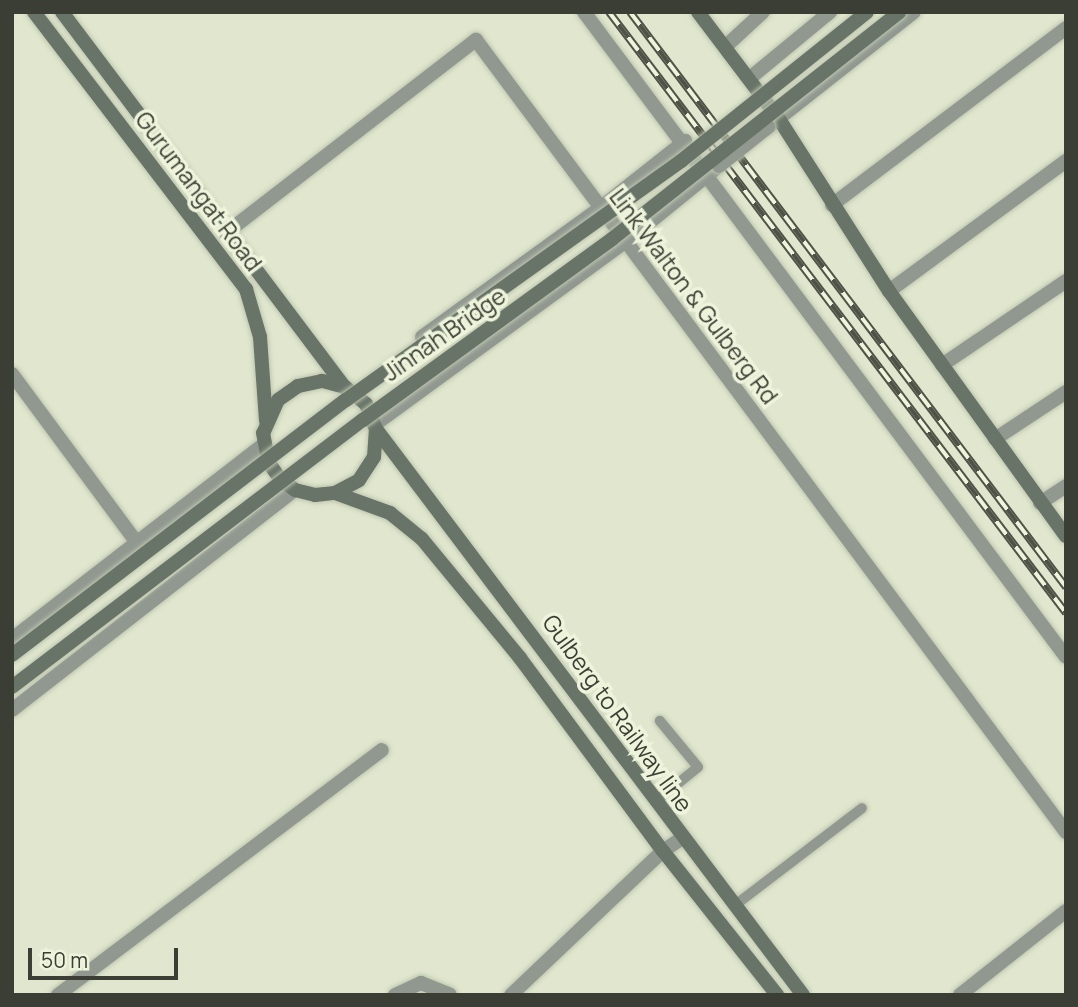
<!DOCTYPE html>
<html>
<head>
<meta charset="utf-8">
<style>
	body { margin:0 }
	#map { position:relative; width:1078px; height:1007px; overflow:hidden; background:#e0e7ce; font-family:Manrope,sans-serif }
	div>[style] { position:absolute }
	.roads { filter:drop-shadow(0 0 2px #bfc5af) drop-shadow(0 0 2px #bfc5af) }
	.lane>* { height:10px; margin:-5px; padding:0 5px; transform-origin:5px; border-radius:5px; background:#909890 }
	.street>* { height:14px; margin:-7px; padding:0 7px; transform-origin:7px; border-radius:7px; background:#909890 }
	.secondary>* { height:14px; margin:-7px; padding:0 7px; transform-origin:7px; border-radius:7px; background:#687468 }
	.rail>* { height:8px; margin-top:-4px; transform-origin:0; background:repeating-linear-gradient(90deg,#edf4db 0 16px,#4f5347 0 32px); box-sizing:border-box; border-block:2px solid #4f5347 }
	.bridges { filter:drop-shadow(0 0 2px #bfc5af) drop-shadow(0 0 2px #bfc5af) }
	.street-bridge>* { height:14px; margin:-7px; padding:0 7px; transform-origin:7px; border-radius:7px; background:#909890 }
	.secondary-bridge>* { height:14px; margin:-7px; padding:0 7px; transform-origin:7px; border-radius:7px; background:#687468 }
	span { translate:-50% -50%; white-space:nowrap; text-align:center; line-height:1.15; -webkit-text-stroke:7px #edf4db; paint-order:stroke }
	.street-label { font-size:23px; color:#3b3e34 }
	.frame { position:absolute; inset:0; border:14px solid #3b3e34; pointer-events:none }
	.scale { position:absolute; left:28px; top:948px; width:150px; height:32px; box-sizing:border-box; border:4px solid #3b3e34; border-top:0; padding-left:9px; font-size:21px; line-height:24px; white-space:nowrap; color:#3b3e34; -webkit-text-stroke:5px #edf4db; paint-order:stroke }
</style>
</head>
<body>
<div id="map">
	<div class="roads">
		<div class="lane">
			<div style="left:655px;top:802px;width:55px;rotate:-39.1deg"></div>
			<div style="left:698px;top:767px;width:60px;rotate:-129.6deg"></div>
			<div style="left:734px;top:906px;width:161px;rotate:-37.4deg"></div>
		</div>
		<div class="street">
			<div style="left:584px;top:12px;width:805px;rotate:53.23deg"></div>
			<div style="left:726px;top:46px;width:50px;rotate:-42.6deg"></div>
			<div style="left:750px;top:78px;width:104px;rotate:-39.5deg"></div>
			<div style="left:769px;top:126px;width:184px;rotate:-38.2deg"></div>
			<div style="left:832px;top:205px;width:293px;rotate:-37.1deg"></div>
			<div style="left:226px;top:233px;width:316px;rotate:-37.7deg"></div>
			<div style="left:476px;top:40px;width:988px;rotate:53.32deg"></div>
			<div style="left:889px;top:291px;width:220px;rotate:-36.3deg"></div>
			<div style="left:422px;top:337px;width:218px;rotate:-35.9deg"></div>
			<div style="left:599px;top:209px;width:110px;rotate:-38.3deg"></div>
			<div style="left:942px;top:365px;width:150px;rotate:-34.1deg"></div>
			<div style="left:12px;top:374px;width:212px;rotate:53.5deg"></div>
			<div style="left:374px;top:425px;width:309px;rotate:-36.1deg"></div>
			<div style="left:624px;top:243px;width:117px;rotate:-39.1deg"></div>
			<div style="left:995px;top:439px;width:85px;rotate:-33.5deg"></div>
			<div style="left:1040px;top:503px;width:31px;rotate:-33deg"></div>
			<div style="left:12px;top:639px;width:317px;rotate:-37.7deg"></div>
			<div style="left:12px;top:710px;width:358px;rotate:-37.9deg"></div>
			<div style="left:58px;top:995px;width:406px;rotate:-37.1deg"></div>
			<div style="left:395px;top:995px;width:29px;rotate:-25deg"></div>
			<div style="left:421px;top:983px;width:31px;rotate:22deg"></div>
			<div style="left:511px;top:995px;width:209px;rotate:-43.5deg"></div>
			<div style="left:663px;top:851px;width:23px;rotate:-34deg"></div>
			<div style="left:960px;top:995px;width:135px;rotate:-38.4deg"></div>
		</div>
		<div class="secondary">
			<div style="left:34px;top:12px;width:349px;rotate:52.6deg"></div>
			<div style="left:246px;top:289px;width:50px;rotate:73.7deg"></div>
			<div style="left:260px;top:337px;width:84px;rotate:85.9deg"></div>
			<div style="left:62px;top:12px;width:470px;rotate:53deg"></div>
			<div style="left:698px;top:12px;width:134px;rotate:52.9deg"></div>
			<div style="left:779px;top:119px;width:204px;rotate:57.4deg"></div>
			<div style="left:889px;top:291px;width:302px;rotate:54.2deg"></div>
			<div style="left:376px;top:429px;width:709px;rotate:52.97deg"></div>
			<div style="left:335px;top:493px;width:27px;rotate:-28deg"></div>
			<div style="left:359px;top:480px;width:27px;rotate:-57deg"></div>
			<div style="left:374px;top:457px;width:28px;rotate:-86deg"></div>
			<div style="left:376px;top:429px;width:27px;rotate:-112deg"></div>
			<div style="left:366px;top:404px;width:27px;rotate:-141deg"></div>
			<div style="left:345px;top:387px;width:24px;rotate:-165deg"></div>
			<div style="left:322px;top:381px;width:25px;rotate:168deg"></div>
			<div style="left:298px;top:386px;width:24px;rotate:145deg"></div>
			<div style="left:278px;top:400px;width:36px;rotate:114deg"></div>
			<div style="left:263px;top:433px;width:31px;rotate:79deg"></div>
			<div style="left:269px;top:463px;width:19px;rotate:55deg"></div>
			<div style="left:280px;top:479px;width:19px;rotate:36deg"></div>
			<div style="left:295px;top:490px;width:21px;rotate:14deg"></div>
			<div style="left:315px;top:495px;width:20px;rotate:-6deg"></div>
			<div style="left:335px;top:493px;width:59px;rotate:20deg"></div>
			<div style="left:390px;top:513px;width:41px;rotate:39.1deg"></div>
			<div style="left:422px;top:539px;width:154px;rotate:50.5deg"></div>
			<div style="left:520px;top:658px;width:240px;rotate:53.5deg"></div>
			<div style="left:663px;top:851px;width:184px;rotate:51.6deg"></div>
		</div>
	</div>
	<div class="rail">
		<div style="left:609px;top:12px;width:755px;rotate:52.75deg"></div>
		<div style="left:630px;top:12px;width:722px;rotate:52.83deg"></div>
	</div>
	<div class="bridges">
		<div class="street-bridge">
			<div style="left:719px;top:166px;width:63px;rotate:-38.5deg"></div>
		</div>
		<div class="secondary-bridge">
			<div style="left:12px;top:655px;width:420px;rotate:-37.4deg"></div>
			<div style="left:346px;top:400px;width:412px;rotate:-35.5deg"></div>
			<div style="left:681px;top:161px;width:238px;rotate:-38.7deg"></div>
			<div style="left:12px;top:687px;width:441px;rotate:-37.3deg"></div>
			<div style="left:363px;top:420px;width:308px;rotate:-36deg"></div>
			<div style="left:612px;top:239px;width:366px;rotate:-38.3deg"></div>
		</div>
	</div>
	<div class="street-label">
		<span style="left:199px;top:191px;rotate:53deg">Gurumangat Road</span>
		<span style="left:694px;top:296px;rotate:53deg">Link Walton &amp; Gulberg Rd</span>
		<span style="left:444px;top:334px;rotate:-35deg">Jinnah Bridge</span>
		<span style="left:618px;top:713px;rotate:54deg">Gulberg to Railway line</span>
	</div>
	<div class="frame"></div>
	<div class="scale">50 m</div>
</div>
</body>
</html>
